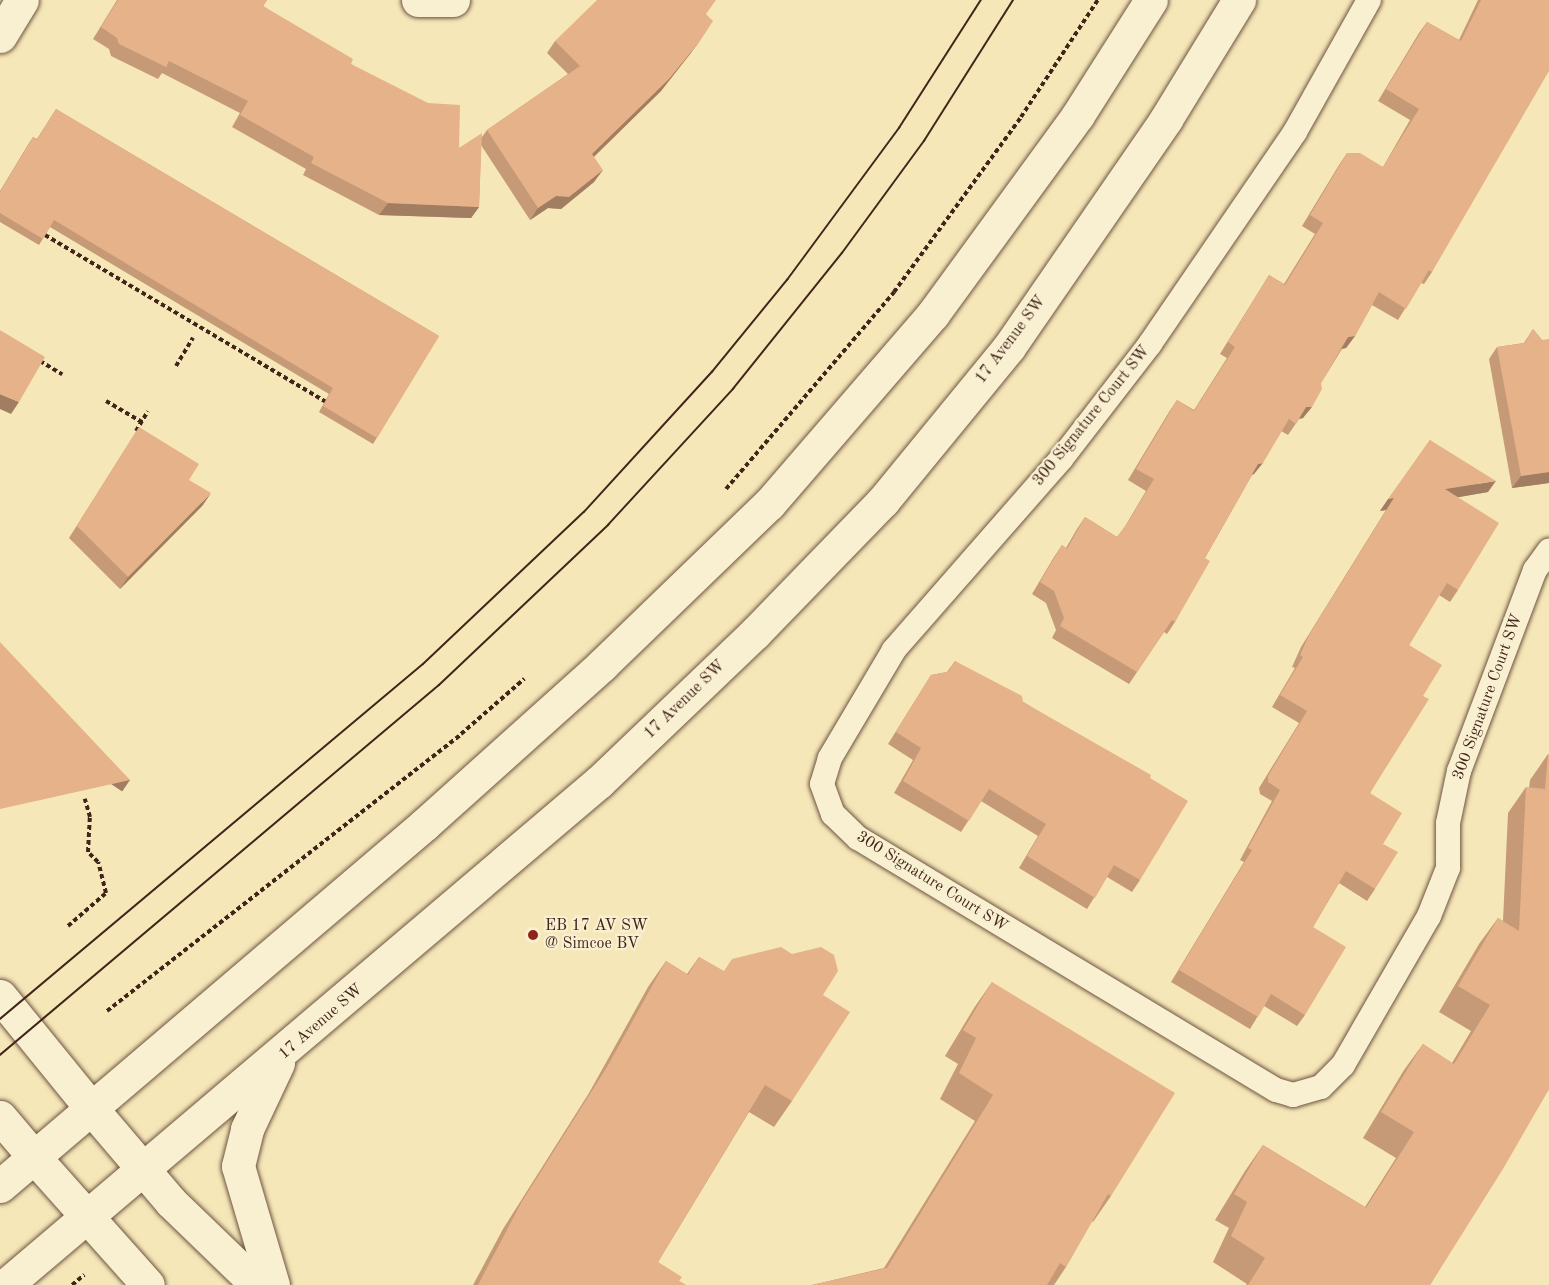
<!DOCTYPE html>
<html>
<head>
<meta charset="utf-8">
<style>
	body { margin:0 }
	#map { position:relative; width:1549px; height:1285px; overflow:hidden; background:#f6e7b8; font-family:"Old Standard TT",serif }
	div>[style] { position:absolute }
	.path>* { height:4px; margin-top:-2px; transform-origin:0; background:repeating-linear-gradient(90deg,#41241a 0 4.5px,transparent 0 7.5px) }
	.roads { filter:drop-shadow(0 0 2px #6e5542) drop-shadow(0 0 2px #6e5542) }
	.lane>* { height:24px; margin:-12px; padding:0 12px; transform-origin:12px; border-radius:12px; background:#f9efd1 }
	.street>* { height:33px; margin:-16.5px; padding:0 16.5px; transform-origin:16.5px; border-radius:16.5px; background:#f9efd1 }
	.secondary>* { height:33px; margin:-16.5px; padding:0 16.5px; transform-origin:16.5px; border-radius:16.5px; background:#f9efd1 }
	.tram>* { height:1.5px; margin:-0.75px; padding:0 0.75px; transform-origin:0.75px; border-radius:0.75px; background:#41241a }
	.wall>* { inset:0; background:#c69977 }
	.shaded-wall>* { inset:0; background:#a17d61; transform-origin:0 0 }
	.building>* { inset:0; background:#e6b28a }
	.dots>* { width:16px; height:16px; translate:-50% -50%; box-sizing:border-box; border:3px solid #f9efd1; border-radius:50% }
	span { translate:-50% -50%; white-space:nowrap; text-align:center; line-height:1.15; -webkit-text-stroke:4.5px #f9efd1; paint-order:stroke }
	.street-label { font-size:16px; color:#41241a }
	.poi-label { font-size:16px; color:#41241a }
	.left { translate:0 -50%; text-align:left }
</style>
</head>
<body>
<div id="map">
	<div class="path">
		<div style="left:45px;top:235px;width:326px;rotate:30.7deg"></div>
		<div style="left:40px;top:361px;width:26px;rotate:31deg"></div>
		<div style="left:176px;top:366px;width:33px;rotate:-59deg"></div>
		<div style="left:106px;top:401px;width:42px;rotate:30.3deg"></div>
		<div style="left:136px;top:431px;width:23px;rotate:-59deg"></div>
		<div style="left:726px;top:489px;width:259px;rotate:-49.5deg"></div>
		<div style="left:894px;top:292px;width:216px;rotate:-54deg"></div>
		<div style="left:1021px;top:117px;width:140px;rotate:-56.7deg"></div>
		<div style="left:68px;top:926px;width:50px;rotate:-41deg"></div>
		<div style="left:106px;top:893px;width:32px;rotate:-104deg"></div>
		<div style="left:98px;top:862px;width:14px;rotate:-135deg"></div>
		<div style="left:88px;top:852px;width:35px;rotate:-87deg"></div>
		<div style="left:90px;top:817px;width:19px;rotate:-106deg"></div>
		<div style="left:107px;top:1011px;width:449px;rotate:-38deg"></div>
		<div style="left:461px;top:734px;width:84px;rotate:-41.1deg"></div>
		<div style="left:72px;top:1285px;width:16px;rotate:-40deg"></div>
	</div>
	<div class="roads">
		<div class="lane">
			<div style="left:1369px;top:0;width:151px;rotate:119.3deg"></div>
			<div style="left:1295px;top:132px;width:257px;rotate:124.4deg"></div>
			<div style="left:1150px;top:344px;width:145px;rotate:127.7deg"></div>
			<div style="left:1061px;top:459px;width:254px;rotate:131.2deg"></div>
			<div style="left:894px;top:650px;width:126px;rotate:120.7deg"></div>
			<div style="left:830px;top:758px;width:27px;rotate:107deg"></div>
			<div style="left:822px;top:784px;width:32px;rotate:70deg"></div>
			<div style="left:833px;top:814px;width:35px;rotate:44deg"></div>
			<div style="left:858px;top:838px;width:488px;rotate:31.1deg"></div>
			<div style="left:1276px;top:1090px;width:18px;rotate:16deg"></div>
			<div style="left:1293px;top:1095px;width:29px;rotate:-16deg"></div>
			<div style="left:1321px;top:1087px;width:31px;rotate:-45deg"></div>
			<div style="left:1343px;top:1065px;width:172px;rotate:-60deg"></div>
			<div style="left:1429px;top:916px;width:52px;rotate:-68.4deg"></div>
			<div style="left:1448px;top:868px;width:45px;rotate:-90deg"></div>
			<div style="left:1448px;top:823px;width:53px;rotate:-78.1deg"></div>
			<div style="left:1459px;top:771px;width:215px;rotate:-69.3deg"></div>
			<div style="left:1535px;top:570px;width:24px;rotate:-54deg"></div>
		</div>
		<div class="street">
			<div style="left:418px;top:0;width:35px"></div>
			<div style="left:0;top:36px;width:42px;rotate:-58.6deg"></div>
			<div style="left:0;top:996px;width:144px;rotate:50.9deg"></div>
			<div style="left:0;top:1117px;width:52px;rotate:49.6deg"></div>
		</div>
		<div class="secondary">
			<div style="left:91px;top:1108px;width:123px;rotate:49.6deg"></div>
			<div style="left:171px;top:1202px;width:120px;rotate:44deg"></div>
			<div style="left:34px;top:1157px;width:171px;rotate:48.3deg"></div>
			<div style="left:0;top:1186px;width:558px;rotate:-40.42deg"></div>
			<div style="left:425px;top:824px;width:238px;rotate:-41.9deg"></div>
			<div style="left:602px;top:665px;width:232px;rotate:-44deg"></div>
			<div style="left:769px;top:504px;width:251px;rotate:-49.2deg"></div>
			<div style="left:933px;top:314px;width:246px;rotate:-53.9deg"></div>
			<div style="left:1078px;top:115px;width:136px;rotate:-57.6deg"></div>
			<div style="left:6px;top:1285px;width:778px;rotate:-40.31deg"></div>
			<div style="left:599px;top:782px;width:216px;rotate:-43.7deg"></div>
			<div style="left:755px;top:633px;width:184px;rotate:-45.9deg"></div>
			<div style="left:883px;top:501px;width:199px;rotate:-50.7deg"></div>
			<div style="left:1009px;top:347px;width:277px;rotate:-55.4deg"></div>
			<div style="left:1166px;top:119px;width:140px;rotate:-58.5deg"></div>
			<div style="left:273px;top:1285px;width:124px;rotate:-106.4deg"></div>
			<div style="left:238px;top:1166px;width:38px;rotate:-76deg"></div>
			<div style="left:247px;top:1129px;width:73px;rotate:-64.8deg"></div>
		</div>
	</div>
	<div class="tram">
		<div style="left:0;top:1019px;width:552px;rotate:-40deg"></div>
		<div style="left:423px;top:664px;width:221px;rotate:-43.4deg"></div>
		<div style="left:584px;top:512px;width:190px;rotate:-47.6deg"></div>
		<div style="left:712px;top:372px;width:119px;rotate:-50.8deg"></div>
		<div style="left:787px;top:280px;width:189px;rotate:-53.6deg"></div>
		<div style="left:899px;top:128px;width:152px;rotate:-57.4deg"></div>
		<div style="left:0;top:1055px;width:574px;rotate:-40.13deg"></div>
		<div style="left:439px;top:685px;width:233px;rotate:-43.4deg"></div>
		<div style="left:608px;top:525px;width:185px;rotate:-47.4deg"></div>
		<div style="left:733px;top:389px;width:174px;rotate:-51.3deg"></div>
		<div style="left:842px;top:253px;width:139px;rotate:-53.8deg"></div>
		<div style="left:924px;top:141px;width:167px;rotate:-57.7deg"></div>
	</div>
	<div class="wall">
		<div style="clip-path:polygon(117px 0,267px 0,263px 6px,351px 64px,459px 148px,482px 137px,487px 130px,568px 74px,547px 53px,555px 41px,706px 14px,691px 53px,661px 91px,594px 157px,594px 182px,561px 209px,548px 208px,530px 220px,481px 145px,479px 207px,471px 218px,379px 215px,303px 175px,306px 169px,232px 127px,240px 113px,162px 73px,158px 79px,111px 56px,109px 49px,93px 39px)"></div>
		<div style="clip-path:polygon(1478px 0,1549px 0,1432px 272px,1424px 284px,1421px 283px,1398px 320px,1372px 305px,1355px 336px,1346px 348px,1342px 349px,1321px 383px,1303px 418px,1299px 419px,1288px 435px,1281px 431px,1254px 474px,1252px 475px,1205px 558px,1175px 622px,1167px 634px,1164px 632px,1129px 684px,1052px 638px,1056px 630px,1046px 603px,1032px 594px,1054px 557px,1062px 545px,1066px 548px,1077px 529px,1085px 517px,1117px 537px,1124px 528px,1146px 491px,1128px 480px,1169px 412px,1177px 400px,1194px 410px,1227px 358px,1220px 354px,1269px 275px,1284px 284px,1315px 234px,1302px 226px,1339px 165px,1347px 153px,1383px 167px,1410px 120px,1378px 101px,1419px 33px,1427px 22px,1459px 40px)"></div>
		<div style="clip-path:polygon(56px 109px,439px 336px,373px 444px,319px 412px,329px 394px,50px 227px,39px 245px,0 222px,0 191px,29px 143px,33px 137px,37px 139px)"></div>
		<div style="clip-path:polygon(1533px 329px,1542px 340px,1549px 483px,1512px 488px,1489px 359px,1497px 347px,1524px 343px)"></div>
		<div style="clip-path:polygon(139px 427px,203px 505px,120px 589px,69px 538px)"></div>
		<div style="clip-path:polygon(1430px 440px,1488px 492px,1458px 497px,1458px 590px,1450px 602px,1439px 595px,1409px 645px,1423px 696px,1370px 793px,1383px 844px,1375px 889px,1367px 901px,1339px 883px,1313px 927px,1305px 1015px,1297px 1026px,1264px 1006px,1250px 1029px,1171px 982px,1244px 862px,1240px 860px,1272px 801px,1260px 794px,1259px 788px,1299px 723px,1272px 707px,1295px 668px,1292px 667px,1301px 647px,1386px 510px,1380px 511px)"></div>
		<div style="clip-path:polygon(955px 661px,1150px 778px,1140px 880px,1132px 892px,1107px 877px,1087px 909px,1019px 868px,1038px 836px,981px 801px,961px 832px,894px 793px,913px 760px,888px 744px,931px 675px,947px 672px)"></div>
		<div style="clip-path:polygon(1548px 754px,1549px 1089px,1430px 1285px,1246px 1285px,1247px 1284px,1213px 1262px,1229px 1228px,1215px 1220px,1245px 1171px,1263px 1145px,1365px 1207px,1396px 1158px,1363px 1138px,1404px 1070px,1423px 1044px,1452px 1063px,1471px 1031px,1439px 1012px,1479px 944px,1498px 918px,1503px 921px,1508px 813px,1526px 787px,1529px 788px,1530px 780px)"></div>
		<div style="clip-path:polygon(699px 957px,723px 971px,823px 995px,792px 1101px,774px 1127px,749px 1112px,658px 1262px,679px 1281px,686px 1285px,473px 1285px,503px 1229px,589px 1093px,648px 987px,666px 961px,687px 974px)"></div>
		<div style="clip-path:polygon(992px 982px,1111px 1196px,1093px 1222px,1092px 1221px,1066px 1267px,1054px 1285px,812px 1285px,884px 1268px,975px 1121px,940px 1099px,958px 1064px,945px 1056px,974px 1008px)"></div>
	</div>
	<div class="shaded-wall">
		<div style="clip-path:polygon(700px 41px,661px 91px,584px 166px,592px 154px)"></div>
		<div style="clip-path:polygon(603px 170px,594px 182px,561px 209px,548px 208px,530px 220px,538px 208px,556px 196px)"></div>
		<div style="clip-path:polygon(388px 203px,479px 207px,471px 218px,379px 215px)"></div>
		<div style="clip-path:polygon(1355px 336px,1346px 348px,1340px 349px,1348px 337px)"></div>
		<div style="clip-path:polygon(0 394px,19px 402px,11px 414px,0 409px)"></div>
		<div style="clip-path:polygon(1306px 407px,1312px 407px,1303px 418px,1298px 419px)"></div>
		<div style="clip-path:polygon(1263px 463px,1254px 474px,1250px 475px,1258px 464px)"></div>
		<div style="clip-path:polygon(1549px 472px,1549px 483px,1512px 488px,1521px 476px)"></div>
		<div style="clip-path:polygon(1496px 481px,1488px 492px,1437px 501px,1445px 489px)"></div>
		<div style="clip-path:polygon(211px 493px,203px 505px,120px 589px,128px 577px)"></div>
		<div style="clip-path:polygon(1394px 498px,1386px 510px,1380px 511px,1388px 499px)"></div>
		<div style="left:130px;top:780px;width:14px;height:133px;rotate:124deg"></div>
	</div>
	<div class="building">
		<div style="clip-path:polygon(118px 0,267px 0,263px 6px,353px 59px,351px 64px,428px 103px,460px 105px,459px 148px,482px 133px,479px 207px,388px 203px,311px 163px,314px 157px,240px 115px,248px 101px,169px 61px,166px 67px,119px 44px,117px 38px,101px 27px)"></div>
		<div style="clip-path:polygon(597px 0,716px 0,706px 14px,713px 21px,700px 41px,669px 79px,592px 154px,603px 170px,569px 197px,556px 196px,538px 208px,487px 130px,580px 66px,555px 41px)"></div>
		<div style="clip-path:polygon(1481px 0,1549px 0,1549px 71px,1432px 272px,1429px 270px,1406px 309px,1379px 292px,1355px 336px,1348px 337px,1321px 383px,1322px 389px,1312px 407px,1306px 407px,1296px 424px,1289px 419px,1263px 463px,1258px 464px,1205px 558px,1210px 561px,1175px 622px,1172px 620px,1137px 672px,1060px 626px,1064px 618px,1054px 591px,1040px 582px,1062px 545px,1067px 549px,1085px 517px,1117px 537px,1128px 522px,1154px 479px,1136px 469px,1177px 400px,1194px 411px,1235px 347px,1228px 342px,1269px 275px,1285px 285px,1323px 223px,1310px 215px,1347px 153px,1360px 153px,1383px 167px,1419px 109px,1386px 89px,1427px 22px,1461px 41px)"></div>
		<div style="clip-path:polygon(56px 109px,439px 336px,377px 438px,323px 406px,333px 388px,54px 220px,43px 239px,0 213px,0 192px,33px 137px,37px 140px)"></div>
		<div style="clip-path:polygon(1533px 329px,1542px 340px,1549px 339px,1549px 472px,1521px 476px,1497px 347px,1525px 343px)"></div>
		<div style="clip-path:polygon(0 330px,45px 357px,19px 402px,0 394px)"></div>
		<div style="clip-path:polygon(139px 427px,199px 464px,189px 480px,211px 493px,128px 577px,77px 526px)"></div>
		<div style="clip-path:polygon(1430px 440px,1496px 481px,1445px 489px,1499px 523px,1458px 590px,1447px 583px,1409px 645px,1442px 665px,1423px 696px,1429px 699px,1370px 793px,1402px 813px,1383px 844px,1398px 852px,1375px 889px,1346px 871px,1313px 927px,1346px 947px,1305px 1015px,1271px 994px,1258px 1017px,1179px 970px,1252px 850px,1248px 848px,1280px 790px,1268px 782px,1268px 776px,1307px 711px,1280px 695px,1303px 657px,1300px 655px,1309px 635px,1394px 498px,1388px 499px)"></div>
		<div style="clip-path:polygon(0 642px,130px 780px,0 809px)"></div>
		<div style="clip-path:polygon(955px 661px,1022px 696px,1023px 702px,1151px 775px,1150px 778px,1188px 801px,1140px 880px,1114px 865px,1095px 898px,1027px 856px,1046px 824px,989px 789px,969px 821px,903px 781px,921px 748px,896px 732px,931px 675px,948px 672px)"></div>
		<div style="clip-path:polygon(1548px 754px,1549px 754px,1549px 1089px,1503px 1169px,1430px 1285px,1248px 1285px,1265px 1258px,1231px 1236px,1247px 1202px,1234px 1194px,1263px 1145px,1366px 1208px,1414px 1132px,1381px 1112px,1423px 1044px,1454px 1064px,1490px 1005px,1458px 986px,1498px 918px,1519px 931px,1526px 787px,1545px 789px)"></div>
		<div style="clip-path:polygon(781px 947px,792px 954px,821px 947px,834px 955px,838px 971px,823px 995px,850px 1012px,792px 1101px,765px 1085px,658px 1262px,682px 1277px,679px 1281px,686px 1285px,478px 1285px,521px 1203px,607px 1067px,666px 961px,688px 975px,699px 957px,724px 971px,732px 959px)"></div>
		<div style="clip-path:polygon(992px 982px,1175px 1093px,1111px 1196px,1108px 1194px,1066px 1267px,1060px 1263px,1047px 1285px,812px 1285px,887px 1268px,993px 1095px,959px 1073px,976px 1038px,963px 1030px)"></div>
	</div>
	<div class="dots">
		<div style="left:533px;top:935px;background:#8f2418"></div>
	</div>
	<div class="street-label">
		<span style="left:1011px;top:340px;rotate:-53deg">17 Avenue SW</span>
		<span style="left:1092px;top:416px;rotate:-51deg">300 Signature Court SW</span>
		<span style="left:1488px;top:697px;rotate:-70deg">300 Signature Court SW</span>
		<span style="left:685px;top:700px;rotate:-44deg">17 Avenue SW</span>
		<span style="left:932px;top:882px;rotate:32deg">300 Signature Court SW</span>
		<span style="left:321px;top:1022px;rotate:-41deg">17 Avenue SW</span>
	</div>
	<div class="poi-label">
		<span class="left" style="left:545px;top:935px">EB 17 AV SW<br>@ Simcoe BV</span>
	</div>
</div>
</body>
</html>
